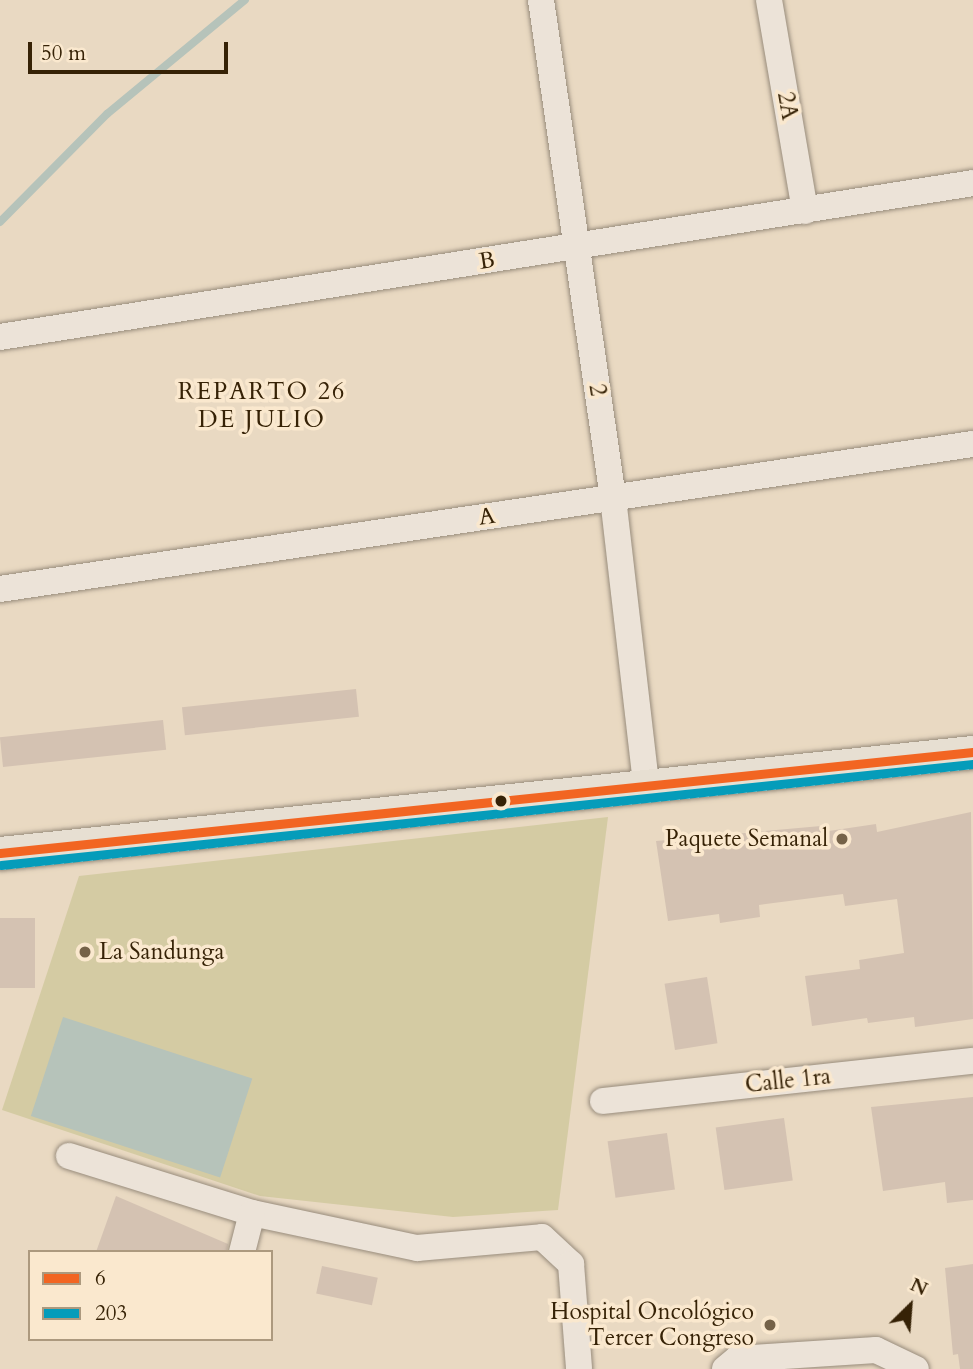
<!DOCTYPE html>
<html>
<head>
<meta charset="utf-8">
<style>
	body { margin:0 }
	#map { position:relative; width:973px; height:1369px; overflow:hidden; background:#e9d9c2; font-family:Cardo,serif }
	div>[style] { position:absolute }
	.green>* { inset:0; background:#d4cba3 }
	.water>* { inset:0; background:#b6c3ba; transform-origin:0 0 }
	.stream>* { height:8px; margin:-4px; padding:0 4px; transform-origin:4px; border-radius:4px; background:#b6c3ba }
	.building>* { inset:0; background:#d4c2b2; transform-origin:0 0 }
	.roads { filter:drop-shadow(0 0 2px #988c7c) drop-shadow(0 0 2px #988c7c) }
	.minor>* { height:26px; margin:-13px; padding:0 13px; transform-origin:13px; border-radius:13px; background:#ece3d8 }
	.major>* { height:33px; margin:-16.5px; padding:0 16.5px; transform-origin:16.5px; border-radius:16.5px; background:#e7dfd2 }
	.bus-1>* { height:9px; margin:-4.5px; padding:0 4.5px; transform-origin:4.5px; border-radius:4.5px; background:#f26522 }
	.bus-2>* { height:9px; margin:-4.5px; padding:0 4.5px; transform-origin:4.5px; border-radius:4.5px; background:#059cba }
	.dots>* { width:19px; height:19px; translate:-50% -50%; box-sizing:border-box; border:4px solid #fae8ce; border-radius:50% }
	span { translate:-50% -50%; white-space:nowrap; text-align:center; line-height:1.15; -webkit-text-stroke:7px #fae8ce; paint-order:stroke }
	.street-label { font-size:23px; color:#362206 }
	.poi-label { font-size:23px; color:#362206 }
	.right { translate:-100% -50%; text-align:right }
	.left { translate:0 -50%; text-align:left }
	.neighbourhood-label { font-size:24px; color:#362206; letter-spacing:2px }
	.legend { position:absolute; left:28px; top:1250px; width:245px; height:91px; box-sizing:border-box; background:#fae8ce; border:2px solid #ac997e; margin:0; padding:9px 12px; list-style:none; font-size:21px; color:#362206 }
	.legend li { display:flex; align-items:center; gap:14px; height:35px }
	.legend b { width:35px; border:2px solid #ac997e }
	.north { position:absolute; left:875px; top:1271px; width:70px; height:70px; -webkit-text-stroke:5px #fae8ce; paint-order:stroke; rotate:25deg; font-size:19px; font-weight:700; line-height:28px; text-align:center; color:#362206 }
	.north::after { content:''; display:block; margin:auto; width:24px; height:32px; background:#362206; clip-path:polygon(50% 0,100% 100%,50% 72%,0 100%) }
	.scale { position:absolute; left:28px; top:42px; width:200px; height:32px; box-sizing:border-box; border:4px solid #362206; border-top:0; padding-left:9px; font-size:21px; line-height:24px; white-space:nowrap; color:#362206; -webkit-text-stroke:5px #fae8ce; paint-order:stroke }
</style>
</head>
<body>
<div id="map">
	<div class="green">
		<div style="clip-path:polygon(608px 817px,558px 1210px,453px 1217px,260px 1196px,2px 1110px,79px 876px)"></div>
	</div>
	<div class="water">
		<div style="left:63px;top:1017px;width:199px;height:104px;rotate:18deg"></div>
	</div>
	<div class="stream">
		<div style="left:0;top:222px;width:152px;rotate:-45.3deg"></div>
		<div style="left:107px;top:114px;width:179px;rotate:-39.6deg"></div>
	</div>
	<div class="building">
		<div style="left:356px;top:689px;width:28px;height:175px;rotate:84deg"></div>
		<div style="left:163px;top:720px;width:30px;height:164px;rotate:84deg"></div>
		<div style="clip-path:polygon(971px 812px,973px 1019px,915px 1027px,914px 1017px,868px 1023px,867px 1018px,812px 1026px,805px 976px,860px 969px,859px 960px,904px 953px,897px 899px,845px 906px,843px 894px,759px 905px,760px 917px,720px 923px,719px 914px,668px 921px,656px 841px,821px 826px,822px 832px,876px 824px,877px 832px)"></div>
		<div style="left:0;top:918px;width:35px;height:70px"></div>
		<div style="left:707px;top:977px;width:67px;height:43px;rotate:81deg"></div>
		<div style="clip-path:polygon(973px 1097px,973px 1200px,947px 1203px,945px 1182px,883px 1191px,871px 1107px)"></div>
		<div style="left:784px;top:1118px;width:63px;height:69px;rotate:82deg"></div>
		<div style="left:667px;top:1133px;width:57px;height:60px;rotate:82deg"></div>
		<div style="clip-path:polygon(116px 1196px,228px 1244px,227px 1252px,96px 1252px)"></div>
		<div style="clip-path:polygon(973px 1264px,973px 1369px,960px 1369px,958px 1354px,953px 1355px,945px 1268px)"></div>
		<div style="left:322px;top:1266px;width:57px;height:28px;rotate:12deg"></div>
	</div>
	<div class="roads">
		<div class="minor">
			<div style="left:541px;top:0;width:503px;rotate:81.77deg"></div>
			<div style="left:613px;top:498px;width:286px;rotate:83.4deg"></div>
			<div style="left:769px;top:0;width:214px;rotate:80.3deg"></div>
			<div style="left:0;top:337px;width:985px;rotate:-8.99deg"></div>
			<div style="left:0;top:589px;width:984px;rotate:-8.48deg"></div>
			<div style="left:603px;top:1101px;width:372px;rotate:-6.2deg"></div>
			<div style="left:69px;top:1156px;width:192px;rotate:17.3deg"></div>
			<div style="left:252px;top:1213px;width:169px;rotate:12deg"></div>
			<div style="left:417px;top:1248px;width:125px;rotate:-5deg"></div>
			<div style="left:542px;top:1237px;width:40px;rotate:43deg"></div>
			<div style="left:571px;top:1264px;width:105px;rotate:85.6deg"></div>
			<div style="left:242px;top:1252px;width:40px;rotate:-75.6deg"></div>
			<div style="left:725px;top:1369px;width:16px;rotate:-40deg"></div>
			<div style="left:737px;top:1359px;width:139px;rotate:-3.7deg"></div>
			<div style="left:876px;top:1350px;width:44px;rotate:25.4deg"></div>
		</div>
		<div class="major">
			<div style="left:0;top:853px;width:978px;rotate:-5.93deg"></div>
		</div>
	</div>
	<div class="bus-1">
		<div style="left:0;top:853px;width:978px;rotate:-5.93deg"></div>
	</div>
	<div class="bus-2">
		<div style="left:1px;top:865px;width:977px;rotate:-5.93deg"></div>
	</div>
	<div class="dots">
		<div style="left:501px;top:801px;background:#362206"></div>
		<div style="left:842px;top:839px;background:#756248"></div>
		<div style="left:85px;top:952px;background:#756248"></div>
		<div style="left:770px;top:1325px;background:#756248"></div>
	</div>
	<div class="street-label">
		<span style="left:787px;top:106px;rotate:80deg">2A</span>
		<span style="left:487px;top:261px;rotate:-9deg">B</span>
		<span style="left:597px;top:390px;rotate:81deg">2</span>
		<span style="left:487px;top:517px;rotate:-8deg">A</span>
		<span style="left:788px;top:1081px;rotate:-6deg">Calle 1ra</span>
	</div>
	<div class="poi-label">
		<span class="right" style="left:828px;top:839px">Paquete Semanal</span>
		<span class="left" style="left:99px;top:952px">La Sandunga</span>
		<span class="right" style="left:754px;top:1325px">Hospital Oncológico<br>Tercer Congreso</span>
	</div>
	<div class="neighbourhood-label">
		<span style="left:262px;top:406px">REPARTO 26<br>DE JULIO</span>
	</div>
	<ul class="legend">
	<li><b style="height:9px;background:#f26522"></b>6</li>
	<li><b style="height:9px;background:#059cba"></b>203</li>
	</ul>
	<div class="north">N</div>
	<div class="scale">50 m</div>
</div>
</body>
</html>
